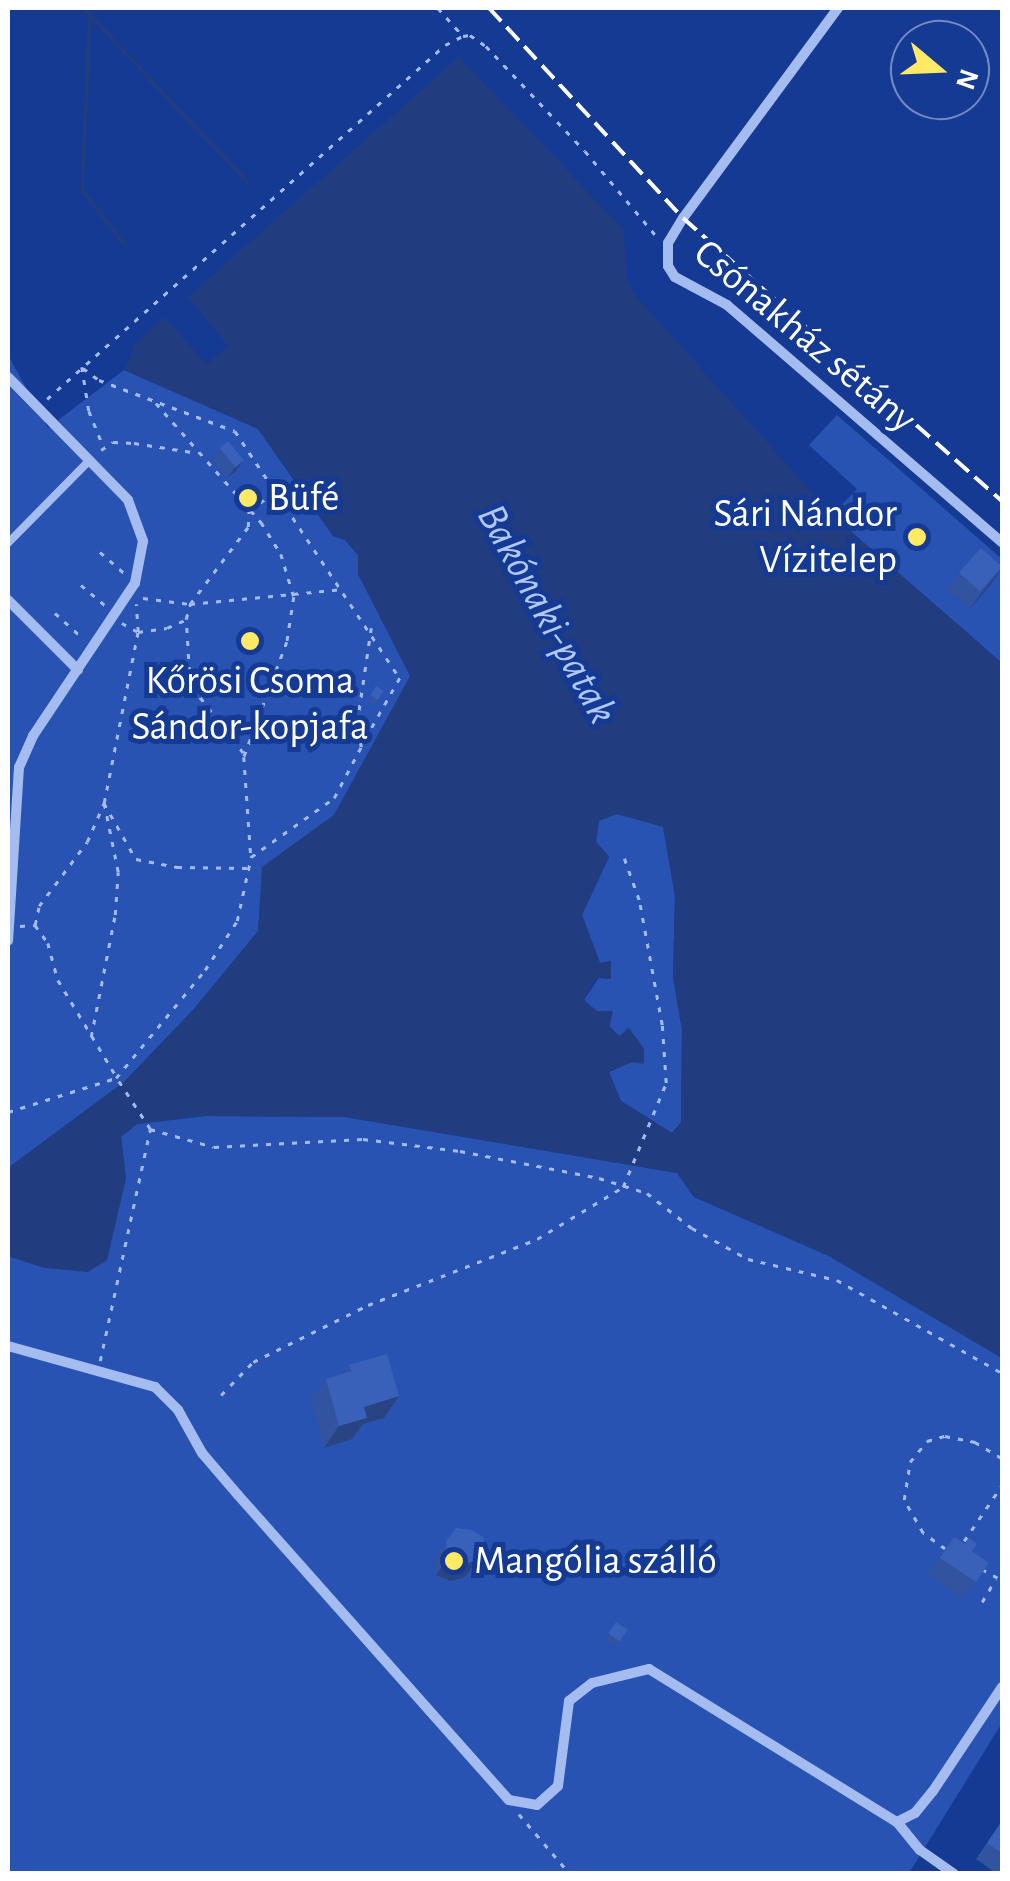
<!DOCTYPE html>
<html>
<head>
<meta charset="utf-8">
<style>
	body { margin:0 }
	#map { position:relative; width:1010px; height:1881px; overflow:hidden; background:#153a94; font-family:"Alegreya Sans",sans-serif }
	div>[style] { position:absolute }
	.green>* { inset:0; background:#2853b3 }
	.water>* { inset:0; background:#213d80 }
	.stream>* { height:4px; margin:-2px; padding:0 2px; transform-origin:2px; border-radius:2px; background:#213d80 }
	.path>* { height:2.5px; margin-top:-1.25px; transform-origin:0; background:repeating-linear-gradient(90deg,#a5bcf1 0 5px,transparent 0 13px) }
	.lane>* { height:8px; margin:-4px; padding:0 4px; transform-origin:4px; border-radius:4px; background:#a5bcf1 }
	.street>* { height:10px; margin:-5px; padding:0 5px; transform-origin:5px; border-radius:5px; background:#a5bcf1 }
	.rail>* { height:4px; margin-top:-2px; transform-origin:0; background:repeating-linear-gradient(90deg,#fff 0 18px,transparent 0 26px) }
	.wall>* { inset:0; background:#3153a0; transform-origin:0 0 }
	.shaded-wall>* { inset:0; background:#284482 }
	.building>* { inset:0; background:#3961ba; transform-origin:0 0 }
	.dots>* { width:28px; height:28px; translate:-50% -50%; box-sizing:border-box; border:5px solid #153a94; border-radius:50% }
	span { translate:-50% -50%; white-space:nowrap; text-align:center; line-height:1.15; -webkit-text-stroke:10px #153a94; paint-order:stroke }
	.street-label { font-size:40px; color:#fff }
	.poi-label { font-size:40px; color:#fff }
	.left { translate:0 -50%; text-align:left }
	.right { translate:-100% -50%; text-align:right }
	.water-label { font-size:42px; color:#b1c7f8; font-style:italic }
	.frame { position:absolute; inset:0; border:10px solid #fff; pointer-events:none }
	.north { position:absolute; left:890px; top:20px; width:100px; height:100px; box-sizing:border-box; background:#153a94; border:2px solid #7389bf; border-radius:50%; rotate:109deg; font-size:28px; font-weight:700; line-height:40px; text-align:center; color:#fff }
	.north::after { content:''; display:block; margin:auto; width:35px; height:45px; background:#ffe965; clip-path:polygon(50% 0,100% 100%,50% 72%,0 100%) }
</style>
</head>
<body>
<div id="map">
	<div class="green">
		<div style="clip-path:polygon(8px 355px,48px 428px,124px 370px,258px 429px,333px 536px,345px 540px,358px 555px,358px 574px,411px 676px,334px 815px,263px 867px,258px 931px,194px 1009px,124px 1082px,8px 1168px)"></div>
		<div style="clip-path:polygon(837px 415px,1002px 559px,1002px 663px,832px 515px,857px 489px,809px 445px)"></div>
		<div style="clip-path:polygon(617px 814px,663px 826px,675px 896px,673px 977px,682px 1030px,681px 1123px,672px 1133px,621px 1101px,609px 1072px,632px 1062px,628px 1028px,620px 1037px,584px 1000px,610px 961px,600px 963px,582px 915px,609px 857px,596px 842px,599px 820px)"></div>
		<div style="clip-path:polygon(205px 1116px,345px 1117px,677px 1173px,694px 1197px,829px 1256px,1002px 1358px,1002px 1723px,909px 1873px,8px 1874px,8px 1256px,45px 1268px,126px 1179px,121px 1137px,137px 1124px)"></div>
	</div>
	<div class="water">
		<div style="clip-path:polygon(evenodd,459px 57px,624px 230px,626px 277px,634px 294px,832px 515px,1002px 663px,1002px 1358px,829px 1256px,694px 1197px,677px 1173px,345px 1117px,205px 1116px,137px 1124px,121px 1137px,126px 1179px,107px 1260px,88px 1272px,45px 1268px,8px 1256px,8px 1168px,124px 1082px,194px 1009px,258px 931px,262px 867px,334px 815px,410px 676px,358px 574px,358px 555px,345px 540px,334px 536px,258px 429px,124px 370px,135px 345px,163px 317px,207px 364px,228px 346px,188px 297px,459px 57px,617px 814px,663px 827px,675px 896px,673px 977px,682px 1030px,681px 1122px,672px 1133px,621px 1101px,609px 1072px,632px 1062px,644px 1064px,644px 1049px,629px 1028px,620px 1036px,609px 1029px,613px 1011px,597px 1011px,584px 1000px,596px 978px,611px 979px,611px 961px,600px 963px,582px 915px,609px 856px,596px 842px,599px 821px,617px 814px)"></div>
	</div>
	<div class="stream">
		<div style="left:83px;top:8px;width:241px;rotate:46.7deg"></div>
		<div style="left:90px;top:14px;width:176px;rotate:92.6deg"></div>
		<div style="left:82px;top:190px;width:70px;rotate:52deg"></div>
	</div>
	<div class="path">
		<div style="left:438px;top:8px;width:38px;rotate:48deg"></div>
		<div style="left:82px;top:367px;width:45px;rotate:81deg"></div>
		<div style="left:89px;top:411px;width:35px;rotate:68deg"></div>
		<div style="left:83px;top:368px;width:20px;rotate:37deg"></div>
		<div style="left:99px;top:380px;width:145px;rotate:20.6deg"></div>
		<div style="left:235px;top:431px;width:297px;rotate:56.3deg"></div>
		<div style="left:400px;top:678px;width:79px;rotate:119.5deg"></div>
		<div style="left:47px;top:399px;width:533px;rotate:-41.65deg"></div>
		<div style="left:445px;top:45px;width:20px;rotate:-27deg"></div>
		<div style="left:463px;top:36px;width:7px;rotate:-8deg"></div>
		<div style="left:470px;top:35px;width:19px;rotate:35deg"></div>
		<div style="left:486px;top:46px;width:144px;rotate:46.7deg"></div>
		<div style="left:585px;top:151px;width:114px;rotate:50deg"></div>
		<div style="left:156px;top:403px;width:159px;rotate:48.6deg"></div>
		<div style="left:261px;top:522px;width:38px;rotate:58deg"></div>
		<div style="left:281px;top:554px;width:45px;rotate:73.2deg"></div>
		<div style="left:294px;top:597px;width:46px;rotate:98.8deg"></div>
		<div style="left:287px;top:642px;width:123px;rotate:110.5deg"></div>
		<div style="left:244px;top:757px;width:100px;rotate:86deg"></div>
		<div style="left:101px;top:450px;width:14px;rotate:-34deg"></div>
		<div style="left:113px;top:442px;width:21px;rotate:3deg"></div>
		<div style="left:134px;top:443px;width:65px;rotate:8.9deg"></div>
		<div style="left:100px;top:552px;width:33px;rotate:41deg"></div>
		<div style="left:81px;top:585px;width:34px;rotate:40deg"></div>
		<div style="left:143px;top:598px;width:47px;rotate:7.3deg"></div>
		<div style="left:190px;top:604px;width:154px;rotate:-5.6deg"></div>
		<div style="left:55px;top:613px;width:39px;rotate:42deg"></div>
		<div style="left:122px;top:623px;width:18px;rotate:29deg"></div>
		<div style="left:138px;top:632px;width:29px;rotate:-8deg"></div>
		<div style="left:167px;top:628px;width:20px;rotate:-24deg"></div>
		<div style="left:243px;top:753px;width:86px;rotate:-127.9deg"></div>
		<div style="left:190px;top:685px;width:66px;rotate:-93.5deg"></div>
		<div style="left:186px;top:619px;width:16px;rotate:-75deg"></div>
		<div style="left:190px;top:604px;width:96px;rotate:-53deg"></div>
		<div style="left:248px;top:527px;width:17px;rotate:-87deg"></div>
		<div style="left:249px;top:510px;width:30px;rotate:-34deg"></div>
		<div style="left:35px;top:925px;width:19px;rotate:-78deg"></div>
		<div style="left:39px;top:906px;width:80px;rotate:-53.1deg"></div>
		<div style="left:87px;top:842px;width:43px;rotate:-66.4deg"></div>
		<div style="left:104px;top:803px;width:174px;rotate:-78.8deg"></div>
		<div style="left:138px;top:632px;width:28px;rotate:-94deg"></div>
		<div style="left:20px;top:926px;width:15px;rotate:-4deg"></div>
		<div style="left:35px;top:925px;width:22px;rotate:54deg"></div>
		<div style="left:48px;top:943px;width:38px;rotate:75deg"></div>
		<div style="left:58px;top:980px;width:110px;rotate:58.8deg"></div>
		<div style="left:91px;top:1037px;width:124px;rotate:-78.9deg"></div>
		<div style="left:115px;top:915px;width:43px;rotate:-86deg"></div>
		<div style="left:118px;top:872px;width:70px;rotate:-101.5deg"></div>
		<div style="left:104px;top:803px;width:64px;rotate:60.3deg"></div>
		<div style="left:136px;top:859px;width:42px;rotate:11deg"></div>
		<div style="left:177px;top:867px;width:70px;rotate:0.8deg"></div>
		<div style="left:8px;top:1112px;width:113px;rotate:-17.5deg"></div>
		<div style="left:116px;top:1078px;width:140px;rotate:-50.5deg"></div>
		<div style="left:205px;top:970px;width:59px;rotate:-56.9deg"></div>
		<div style="left:237px;top:921px;width:66px;rotate:-77.7deg"></div>
		<div style="left:251px;top:857px;width:102px;rotate:-35.4deg"></div>
		<div style="left:334px;top:798px;width:58px;rotate:-62.1deg"></div>
		<div style="left:361px;top:747px;width:24px;rotate:-99deg"></div>
		<div style="left:357px;top:723px;width:96px;rotate:-81.6deg"></div>
		<div style="left:150px;top:1129px;width:66px;rotate:15.7deg"></div>
		<div style="left:214px;top:1147px;width:149px;rotate:-3.1deg"></div>
		<div style="left:363px;top:1139px;width:98px;rotate:7.1deg"></div>
		<div style="left:460px;top:1151px;width:142px;rotate:11deg"></div>
		<div style="left:599px;top:1178px;width:50px;rotate:17.4deg"></div>
		<div style="left:647px;top:1193px;width:57px;rotate:37.9deg"></div>
		<div style="left:692px;top:1228px;width:64px;rotate:29deg"></div>
		<div style="left:748px;top:1259px;width:91px;rotate:13.3deg"></div>
		<div style="left:837px;top:1280px;width:189px;rotate:29.4deg"></div>
		<div style="left:100px;top:1361px;width:237px;rotate:-77.8deg"></div>
		<div style="left:150px;top:1129px;width:60px;rotate:-123.4deg"></div>
		<div style="left:221px;top:1395px;width:46px;rotate:-45.9deg"></div>
		<div style="left:253px;top:1362px;width:128px;rotate:-26.4deg"></div>
		<div style="left:368px;top:1305px;width:181px;rotate:-21.3deg"></div>
		<div style="left:537px;top:1239px;width:100px;rotate:-31.2deg"></div>
		<div style="left:623px;top:1187px;width:113px;rotate:-67.5deg"></div>
		<div style="left:666px;top:1083px;width:58px;rotate:-93.9deg"></div>
		<div style="left:662px;top:1025px;width:127px;rotate:-100.4deg"></div>
		<div style="left:639px;top:900px;width:45px;rotate:-109.7deg"></div>
		<div style="left:964px;top:1541px;width:68px;rotate:-55.8deg"></div>
		<div style="left:945px;top:1549px;width:27px;rotate:-144deg"></div>
		<div style="left:923px;top:1533px;width:38px;rotate:-120deg"></div>
		<div style="left:904px;top:1500px;width:38px;rotate:-81deg"></div>
		<div style="left:910px;top:1462px;width:27px;rotate:-51deg"></div>
		<div style="left:927px;top:1441px;width:19px;rotate:-16deg"></div>
		<div style="left:945px;top:1436px;width:31px;rotate:11deg"></div>
		<div style="left:975px;top:1442px;width:31px;rotate:31deg"></div>
		<div style="left:982px;top:1569px;width:23px;rotate:29deg"></div>
		<div style="left:982px;top:1602px;width:26px;rotate:-59deg"></div>
		<div style="left:519px;top:1814px;width:79px;rotate:49.6deg"></div>
	</div>
	<div class="lane">
		<div style="left:8px;top:543px;width:115px;rotate:-45.4deg"></div>
	</div>
	<div class="street">
		<div style="left:838px;top:8px;width:261px;rotate:126.4deg"></div>
		<div style="left:683px;top:218px;width:29px;rotate:121deg"></div>
		<div style="left:668px;top:243px;width:23px;rotate:90deg"></div>
		<div style="left:668px;top:266px;width:13px;rotate:58deg"></div>
		<div style="left:675px;top:277px;width:59px;rotate:28.3deg"></div>
		<div style="left:727px;top:305px;width:363px;rotate:40.8deg"></div>
		<div style="left:8px;top:377px;width:172px;rotate:45.7deg"></div>
		<div style="left:128px;top:500px;width:44px;rotate:69.9deg"></div>
		<div style="left:143px;top:541px;width:43px;rotate:100.8deg"></div>
		<div style="left:135px;top:583px;width:184px;rotate:123.7deg"></div>
		<div style="left:33px;top:736px;width:34px;rotate:114deg"></div>
		<div style="left:19px;top:767px;width:174px;rotate:93.6deg"></div>
		<div style="left:8px;top:600px;width:99px;rotate:45deg"></div>
		<div style="left:8px;top:1346px;width:153px;rotate:15.6deg"></div>
		<div style="left:155px;top:1387px;width:33px;rotate:45deg"></div>
		<div style="left:178px;top:1410px;width:49px;rotate:60.8deg"></div>
		<div style="left:202px;top:1453px;width:55px;rotate:49.4deg"></div>
		<div style="left:238px;top:1495px;width:408px;rotate:48.4deg"></div>
		<div style="left:509px;top:1800px;width:28px;rotate:10deg"></div>
		<div style="left:537px;top:1805px;width:28px;rotate:-42deg"></div>
		<div style="left:558px;top:1786px;width:86px;rotate:-82.6deg"></div>
		<div style="left:569px;top:1701px;width:29px;rotate:-38deg"></div>
		<div style="left:592px;top:1683px;width:59px;rotate:-13.8deg"></div>
		<div style="left:649px;top:1669px;width:291px;rotate:31.7deg"></div>
		<div style="left:897px;top:1822px;width:36px;rotate:51deg"></div>
		<div style="left:920px;top:1850px;width:42px;rotate:35.2deg"></div>
		<div style="left:897px;top:1822px;width:20px;rotate:-27deg"></div>
		<div style="left:915px;top:1813px;width:28px;rotate:-51deg"></div>
		<div style="left:933px;top:1791px;width:125px;rotate:-56.4deg"></div>
	</div>
	<div class="rail">
		<div style="left:489px;top:8px;width:286px;rotate:47.3deg"></div>
		<div style="left:683px;top:218px;width:426px;rotate:41.6deg"></div>
	</div>
	<div class="wall">
		<div style="clip-path:polygon(220px 448px,244px 460px,236px 471px,227px 478px,212px 459px)"></div>
		<div style="clip-path:polygon(244px 491px,260px 494px,247px 506px,240px 496px)"></div>
		<div style="clip-path:polygon(1002px 568px,970px 609px,947px 590px,959px 573px)"></div>
		<div style="clip-path:polygon(376px 686px,384px 691px,375px 705px,368px 701px)"></div>
		<div style="clip-path:polygon(349px 1365px,399px 1396px,384px 1418px,363px 1424px,352px 1439px,324px 1448px,311px 1400px,326px 1379px,343px 1373px)"></div>
		<div style="clip-path:polygon(456px 1528px,465px 1577px,450px 1581px,436px 1575px,435px 1557px)"></div>
		<div style="left:954px;top:1537px;width:44px;height:45px;rotate:37deg"></div>
		<div style="left:616px;top:1622px;width:14px;height:21px;rotate:34deg"></div>
		<div style="clip-path:polygon(1000px 1824px,1002px 1825px,1002px 1874px,997px 1874px,976px 1859px)"></div>
	</div>
	<div class="shaded-wall">
		<div style="clip-path:polygon(244px 460px,236px 471px,227px 478px,235px 467px)"></div>
		<div style="clip-path:polygon(1002px 568px,992px 583px,970px 609px,981px 593px)"></div>
		<div style="clip-path:polygon(399px 1396px,384px 1418px,363px 1424px,352px 1439px,324px 1448px,339px 1426px,364px 1407px)"></div>
		<div style="clip-path:polygon(486px 1548px,465px 1577px,450px 1581px,436px 1575px,448px 1559px)"></div>
	</div>
	<div class="building">
		<div style="left:228px;top:441px;width:25px;height:11px;rotate:50deg"></div>
		<div style="left:253px;top:484px;width:12px;height:11px;rotate:55deg"></div>
		<div style="left:981px;top:548px;width:28px;height:33px;rotate:42deg"></div>
		<div style="left:376px;top:686px;width:9px;height:11px;rotate:32deg"></div>
		<div style="clip-path:polygon(387px 1354px,399px 1396px,364px 1407px,367px 1418px,339px 1426px,326px 1379px,351px 1371px,349px 1365px)"></div>
		<div style="clip-path:polygon(456px 1528px,472px 1530px,483px 1537px,486px 1548px,477px 1560px,462px 1565px,448px 1559px,446px 1541px)"></div>
		<div style="clip-path:polygon(954px 1537px,965px 1544px,969px 1538px,977px 1544px,972px 1551px,989px 1563px,976px 1582px,940px 1558px)"></div>
		<div style="left:616px;top:1622px;width:14px;height:14px;rotate:34deg"></div>
		<div style="clip-path:polygon(1000px 1824px,1002px 1825px,1002px 1853px,987px 1843px)"></div>
	</div>
	<div class="dots">
		<div style="left:248px;top:498px;background:#ffe965"></div>
		<div style="left:917px;top:537px;background:#ffe965"></div>
		<div style="left:250px;top:641px;background:#ffe965"></div>
		<div style="left:454px;top:1561px;background:#ffe965"></div>
	</div>
	<div class="street-label">
		<span style="left:805px;top:336px;rotate:40deg">Csónakház sétány</span>
	</div>
	<div class="poi-label">
		<span class="left" style="left:268px;top:498px">Büfé</span>
		<span class="right" style="left:897px;top:537px">Sári Nándor<br>Vízitelep</span>
		<span style="left:250px;top:704px">Kőrösi Csoma<br>Sándor-kopjafa</span>
		<span class="left" style="left:474px;top:1561px">Mangólia szálló</span>
	</div>
	<div class="water-label">
		<span style="left:547px;top:614px;rotate:61deg">Bakónaki-patak</span>
	</div>
	<div class="frame"></div>
	<div class="north">N</div>
</div>
</body>
</html>
